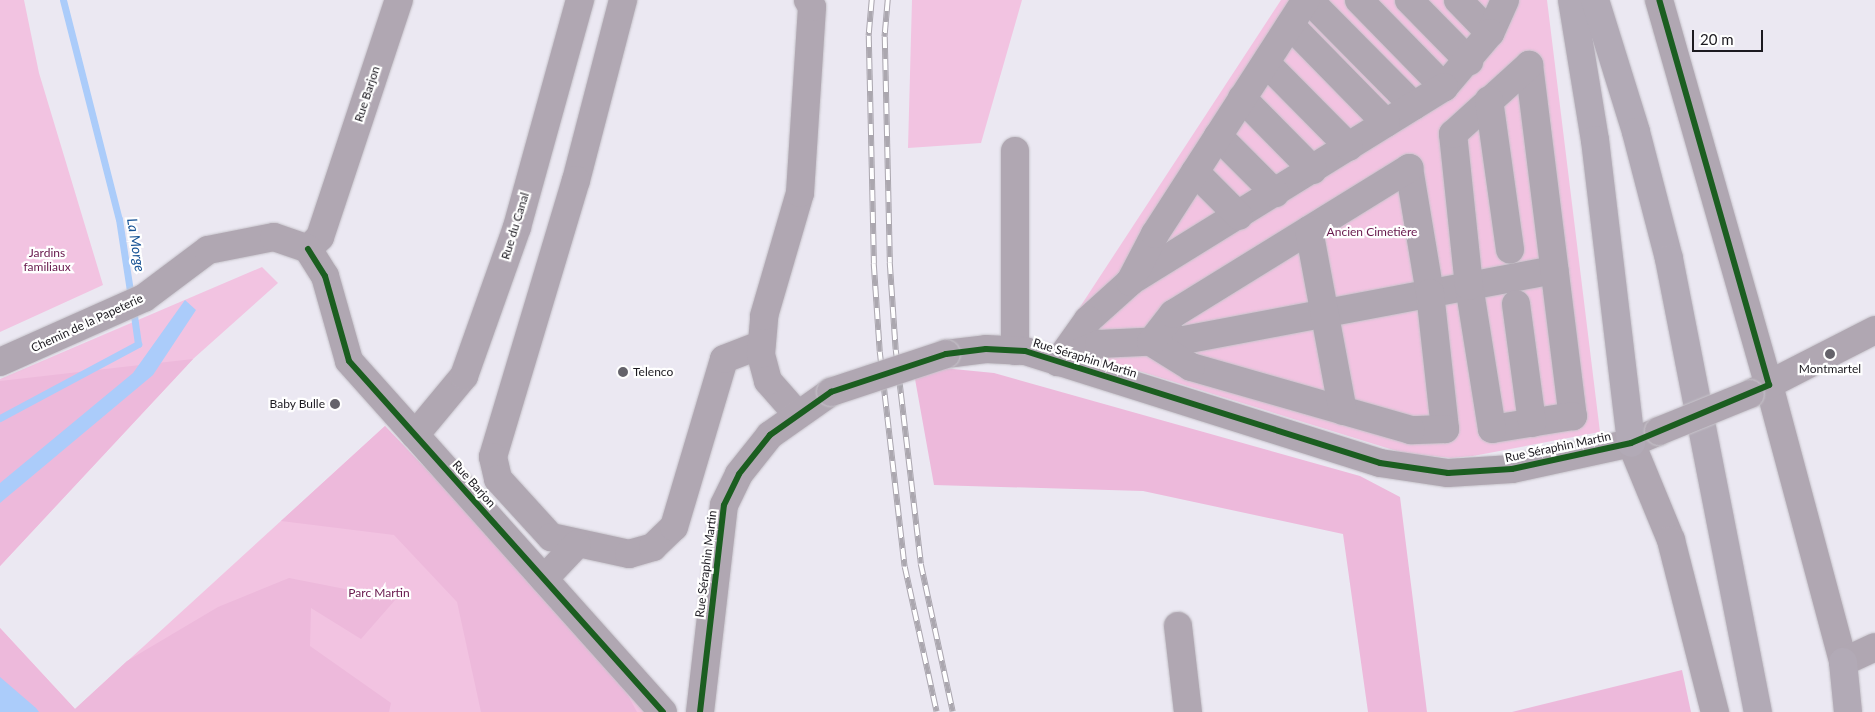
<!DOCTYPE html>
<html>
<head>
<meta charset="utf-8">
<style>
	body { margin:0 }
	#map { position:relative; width:1875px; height:712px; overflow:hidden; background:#ebe8f2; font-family:Lato,sans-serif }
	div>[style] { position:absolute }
	.green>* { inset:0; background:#f2c3e1 }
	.forest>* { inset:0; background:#edb9db }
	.water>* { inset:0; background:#abccfa }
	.stream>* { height:7px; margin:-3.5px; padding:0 3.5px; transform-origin:3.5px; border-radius:3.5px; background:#abccfa }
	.roads { filter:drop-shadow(0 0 1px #c7c4cb) drop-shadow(0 0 1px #c7c4cb) }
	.minor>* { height:28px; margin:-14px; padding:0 14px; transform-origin:14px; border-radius:14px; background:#b0a7b2 }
	.major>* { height:28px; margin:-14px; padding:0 14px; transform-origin:14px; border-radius:14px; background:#b2aab6 }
	.rail>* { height:5.5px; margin-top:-2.75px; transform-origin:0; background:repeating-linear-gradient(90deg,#fff 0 11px,#aba7af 0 22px); box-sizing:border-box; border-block:1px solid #aba7af }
	.bridges { filter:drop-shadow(0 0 1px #c7c4cb) drop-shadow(0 0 1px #c7c4cb) }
	.minor-bridge>* { height:28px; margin:-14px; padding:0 14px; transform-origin:14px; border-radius:14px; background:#b0a7b2 }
	.cycleway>* { height:6px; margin:-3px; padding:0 3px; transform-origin:3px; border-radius:3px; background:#1b5e20 }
	.dots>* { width:14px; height:14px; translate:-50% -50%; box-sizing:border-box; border:2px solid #fff; border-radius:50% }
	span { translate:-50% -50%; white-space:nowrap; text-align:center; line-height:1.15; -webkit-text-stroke:4.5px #fff; paint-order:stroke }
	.street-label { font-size:12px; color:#1c1a20 }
	.park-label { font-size:12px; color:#67184c }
	.poi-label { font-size:12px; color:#1c1a20 }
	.left { translate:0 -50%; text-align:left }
	.right { translate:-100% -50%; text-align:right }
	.water-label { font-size:14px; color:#135093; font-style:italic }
	.scale { position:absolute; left:1692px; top:30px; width:71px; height:22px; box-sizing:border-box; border:2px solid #1c1a20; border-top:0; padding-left:6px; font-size:15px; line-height:18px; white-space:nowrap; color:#1c1a20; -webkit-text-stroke:4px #fff; paint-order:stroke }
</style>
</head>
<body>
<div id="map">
	<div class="green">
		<div style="clip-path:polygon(0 0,24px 0,39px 73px,103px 285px,0 332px)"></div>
		<div style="clip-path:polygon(912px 0,1022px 0,981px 143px,908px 148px)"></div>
		<div style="clip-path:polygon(1281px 0,1547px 0,1600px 432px,1473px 456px,1451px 458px,1403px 453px,1100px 359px,1098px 329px,1078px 310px)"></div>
		<div style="clip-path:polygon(262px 267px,278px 283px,193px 359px,0 566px,0 379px)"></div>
		<div style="clip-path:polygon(385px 426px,658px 712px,0 712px,0 628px,75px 709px)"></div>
	</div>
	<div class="forest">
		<div style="clip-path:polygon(193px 359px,0 566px,0 381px)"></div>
		<div style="clip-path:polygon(943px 368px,994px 373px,1360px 476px,1400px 497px,1427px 712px,1368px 712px,1343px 534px,1143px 491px,934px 485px,915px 379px)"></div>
		<div style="clip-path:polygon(385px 426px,534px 582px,626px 692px,637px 712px,481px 712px,457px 602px,394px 535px,281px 521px)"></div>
		<div style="clip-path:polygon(289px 578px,396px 599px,361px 639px,311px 608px,310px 646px,391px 703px,389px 712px,0 712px,0 628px,75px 709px,127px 661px,218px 607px)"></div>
		<div style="clip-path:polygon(1682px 670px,1691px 712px,1512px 712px)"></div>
	</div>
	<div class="water">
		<div style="clip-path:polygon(185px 300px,196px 310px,153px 375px,0 503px,0 483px,133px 373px)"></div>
		<div style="clip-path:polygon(0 677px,36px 708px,39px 712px,0 712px)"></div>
	</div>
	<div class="stream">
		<div style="left:63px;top:0;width:226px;rotate:75.7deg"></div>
		<div style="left:119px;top:219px;width:79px;rotate:81.3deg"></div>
		<div style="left:0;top:418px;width:157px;rotate:-28.2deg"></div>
		<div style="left:138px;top:344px;width:34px;rotate:-98deg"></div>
	</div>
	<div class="roads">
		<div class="minor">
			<div style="left:623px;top:0;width:186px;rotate:104.6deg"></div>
			<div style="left:576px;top:180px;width:289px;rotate:106.7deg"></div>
			<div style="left:493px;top:457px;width:23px;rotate:77deg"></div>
			<div style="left:498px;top:479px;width:79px;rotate:47.6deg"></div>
			<div style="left:551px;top:537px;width:80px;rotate:12.3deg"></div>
			<div style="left:629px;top:554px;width:25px;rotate:-16deg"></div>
			<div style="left:653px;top:547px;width:29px;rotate:-44deg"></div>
			<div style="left:674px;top:527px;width:175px;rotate:-73.4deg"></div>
			<div style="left:724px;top:359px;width:40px;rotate:-21deg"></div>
			<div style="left:1309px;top:0;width:149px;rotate:45.3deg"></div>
			<div style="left:1359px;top:0;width:122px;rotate:45.7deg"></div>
			<div style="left:1409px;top:0;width:86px;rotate:45.5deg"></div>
			<div style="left:1458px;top:0;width:46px;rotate:45.9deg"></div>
			<div style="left:1505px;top:0;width:36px;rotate:114deg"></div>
			<div style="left:1490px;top:33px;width:71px;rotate:130.4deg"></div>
			<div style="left:1444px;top:87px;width:370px;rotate:148.2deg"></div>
			<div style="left:1130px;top:282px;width:57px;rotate:137.9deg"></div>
			<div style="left:1088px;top:320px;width:52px;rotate:125.5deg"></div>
			<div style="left:1058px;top:362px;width:45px;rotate:-23.7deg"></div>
			<div style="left:1099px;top:344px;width:85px;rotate:-2.7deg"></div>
			<div style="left:1184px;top:340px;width:377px;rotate:-10.7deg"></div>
			<div style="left:1659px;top:0;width:400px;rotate:74.1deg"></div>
			<div style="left:1769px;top:385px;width:287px;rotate:75deg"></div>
			<div style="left:1843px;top:662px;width:35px;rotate:-25deg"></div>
			<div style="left:1290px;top:25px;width:137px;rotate:45.6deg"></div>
			<div style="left:1266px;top:63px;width:118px;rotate:45.3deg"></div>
			<div style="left:1529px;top:65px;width:354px;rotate:82.9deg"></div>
			<div style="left:1573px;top:416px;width:82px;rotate:170.9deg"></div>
			<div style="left:1492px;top:429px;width:145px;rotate:-99.1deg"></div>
			<div style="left:1469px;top:286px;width:153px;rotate:-96deg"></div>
			<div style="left:1453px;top:134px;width:103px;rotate:-42.2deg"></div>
			<div style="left:1242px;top:98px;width:101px;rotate:45.4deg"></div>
			<div style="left:1489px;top:100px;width:151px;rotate:82deg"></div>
			<div style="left:1218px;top:136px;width:81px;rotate:45deg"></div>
			<div style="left:1015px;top:151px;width:200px;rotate:90deg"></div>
			<div style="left:1409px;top:168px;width:127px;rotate:80.5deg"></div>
			<div style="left:1430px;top:293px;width:137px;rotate:83.7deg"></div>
			<div style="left:1445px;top:429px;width:34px;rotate:178deg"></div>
			<div style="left:1411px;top:430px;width:229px;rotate:-164deg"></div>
			<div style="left:1191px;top:367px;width:47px;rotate:-148deg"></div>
			<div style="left:1151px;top:342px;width:36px;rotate:-52deg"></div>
			<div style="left:1173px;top:314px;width:278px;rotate:-31.7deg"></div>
			<div style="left:1195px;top:172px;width:62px;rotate:45deg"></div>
			<div style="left:1309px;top:230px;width:184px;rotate:79.4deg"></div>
			<div style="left:308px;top:249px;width:32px;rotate:58deg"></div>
			<div style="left:325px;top:276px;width:88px;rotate:74.2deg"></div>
			<div style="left:349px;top:361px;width:471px;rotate:48.2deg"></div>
			<div style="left:308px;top:249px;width:17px;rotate:-45deg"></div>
			<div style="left:320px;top:237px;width:250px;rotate:-71.6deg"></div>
			<div style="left:1130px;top:282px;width:54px;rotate:-62.5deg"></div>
			<div style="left:1155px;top:234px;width:278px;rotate:-57.2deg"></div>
			<div style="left:1516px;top:304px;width:120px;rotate:82.3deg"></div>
			<div style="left:946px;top:354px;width:40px;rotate:-7.1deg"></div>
			<div style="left:986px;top:349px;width:39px;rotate:3deg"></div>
			<div style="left:1025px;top:351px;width:372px;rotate:17.5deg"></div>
			<div style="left:1380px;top:463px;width:69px;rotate:8.4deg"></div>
			<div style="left:1448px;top:473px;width:64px;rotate:-3.6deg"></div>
			<div style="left:1512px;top:469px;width:122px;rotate:-12.3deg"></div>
			<div style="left:1631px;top:443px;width:30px;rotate:-23deg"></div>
			<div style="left:0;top:362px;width:158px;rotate:-24deg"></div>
			<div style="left:144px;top:298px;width:80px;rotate:-36.9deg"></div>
			<div style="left:208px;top:250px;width:67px;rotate:-11.1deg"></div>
			<div style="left:274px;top:237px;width:36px;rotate:19deg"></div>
			<div style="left:1752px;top:393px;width:138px;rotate:-27.1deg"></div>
			<div style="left:797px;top:414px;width:44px;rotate:-131.3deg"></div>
			<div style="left:768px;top:381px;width:28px;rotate:-105deg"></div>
			<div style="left:761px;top:354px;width:38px;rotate:-85deg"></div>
			<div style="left:764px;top:316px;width:128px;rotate:-73.7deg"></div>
			<div style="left:800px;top:193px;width:186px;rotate:-86.3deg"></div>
			<div style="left:812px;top:7px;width:8px;rotate:-120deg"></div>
			<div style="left:415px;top:435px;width:77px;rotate:-50.3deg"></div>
			<div style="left:464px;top:376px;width:158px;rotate:-70.4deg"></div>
			<div style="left:517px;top:227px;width:236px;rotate:-74.5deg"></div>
			<div style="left:1631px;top:443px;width:105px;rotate:67.6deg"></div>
			<div style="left:1671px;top:540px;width:178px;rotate:75.7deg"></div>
			<div style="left:544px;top:579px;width:48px;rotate:-46.7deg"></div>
			<div style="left:1178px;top:626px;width:87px;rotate:83.4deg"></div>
			<div style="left:700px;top:712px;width:208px;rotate:-83.4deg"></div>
			<div style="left:724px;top:505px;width:34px;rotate:-64deg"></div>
			<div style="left:739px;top:474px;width:50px;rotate:-51.5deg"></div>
			<div style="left:770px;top:435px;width:75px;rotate:-35.2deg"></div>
		</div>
		<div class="major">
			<div style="left:1572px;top:0;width:142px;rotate:80.7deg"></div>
			<div style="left:1595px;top:140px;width:305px;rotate:83.2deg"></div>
			<div style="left:1595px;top:0;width:138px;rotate:72.7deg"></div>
			<div style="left:1636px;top:132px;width:131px;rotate:75.4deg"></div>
			<div style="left:1669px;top:259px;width:462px;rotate:78.9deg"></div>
			<div style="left:1843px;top:662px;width:50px;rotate:84.3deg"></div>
		</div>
	</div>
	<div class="rail">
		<div style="left:872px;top:0;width:36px;rotate:95deg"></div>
		<div style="left:869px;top:36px;width:228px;rotate:88.7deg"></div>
		<div style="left:874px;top:264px;width:88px;rotate:86.1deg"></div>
		<div style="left:880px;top:352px;width:216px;rotate:83.4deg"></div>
		<div style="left:905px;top:567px;width:148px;rotate:77.6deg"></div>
		<div style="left:888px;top:0;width:37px;rotate:95deg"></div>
		<div style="left:885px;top:37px;width:226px;rotate:88.7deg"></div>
		<div style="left:890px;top:263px;width:87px;rotate:86.1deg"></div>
		<div style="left:896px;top:350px;width:215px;rotate:83.3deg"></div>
		<div style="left:921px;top:564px;width:151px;rotate:77.8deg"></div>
	</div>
	<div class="bridges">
		<div class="minor-bridge">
			<div style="left:831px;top:392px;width:121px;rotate:-18.3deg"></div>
			<div style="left:1659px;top:431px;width:98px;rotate:-22.1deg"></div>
		</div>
	</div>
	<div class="cycleway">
		<div style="left:308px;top:249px;width:32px;rotate:58deg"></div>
		<div style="left:325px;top:276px;width:88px;rotate:74.2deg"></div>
		<div style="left:349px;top:361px;width:471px;rotate:48.2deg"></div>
		<div style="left:700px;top:712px;width:208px;rotate:-83.4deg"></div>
		<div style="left:724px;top:505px;width:34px;rotate:-64deg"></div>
		<div style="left:739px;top:474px;width:50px;rotate:-51.5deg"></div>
		<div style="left:770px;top:435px;width:75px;rotate:-35.2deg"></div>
		<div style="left:831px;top:392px;width:121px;rotate:-18.3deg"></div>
		<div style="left:946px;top:354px;width:40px;rotate:-7.1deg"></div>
		<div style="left:986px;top:349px;width:39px;rotate:3deg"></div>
		<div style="left:1025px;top:351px;width:372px;rotate:17.5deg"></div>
		<div style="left:1380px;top:463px;width:69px;rotate:8.4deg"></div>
		<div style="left:1448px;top:473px;width:64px;rotate:-3.6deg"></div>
		<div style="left:1512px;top:469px;width:122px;rotate:-12.3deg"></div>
		<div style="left:1631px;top:443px;width:150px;rotate:-22.8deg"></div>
		<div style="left:1769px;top:385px;width:400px;rotate:-105.9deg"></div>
	</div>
	<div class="dots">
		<div style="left:1830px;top:354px;background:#64626a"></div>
		<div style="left:623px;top:372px;background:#64626a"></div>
		<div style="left:335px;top:404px;background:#64626a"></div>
	</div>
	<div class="street-label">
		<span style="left:367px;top:94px;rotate:-72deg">Rue Barjon</span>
		<span style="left:515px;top:226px;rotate:-73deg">Rue du Canal</span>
		<span style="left:87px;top:323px;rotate:-25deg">Chemin de la Papeterie</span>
		<span style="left:1085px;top:358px;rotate:17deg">Rue Séraphin Martin</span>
		<span style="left:1558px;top:447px;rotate:-12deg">Rue Séraphin Martin</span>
		<span style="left:474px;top:484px;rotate:48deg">Rue Barjon</span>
		<span style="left:706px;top:564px;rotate:-83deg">Rue Séraphin Martin</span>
	</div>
	<div class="park-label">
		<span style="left:1372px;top:232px">Ancien Cimetière</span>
		<span style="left:47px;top:260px">Jardins<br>familiaux</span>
		<span style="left:379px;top:593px">Parc Martin</span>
	</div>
	<div class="poi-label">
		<span style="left:1830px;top:369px">Montmartel</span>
		<span class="left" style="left:633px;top:372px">Telenco</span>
		<span class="right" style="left:325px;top:404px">Baby Bulle</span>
	</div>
	<div class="water-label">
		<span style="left:136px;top:245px;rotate:81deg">La Morge</span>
	</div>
	<div class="scale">20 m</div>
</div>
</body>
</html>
